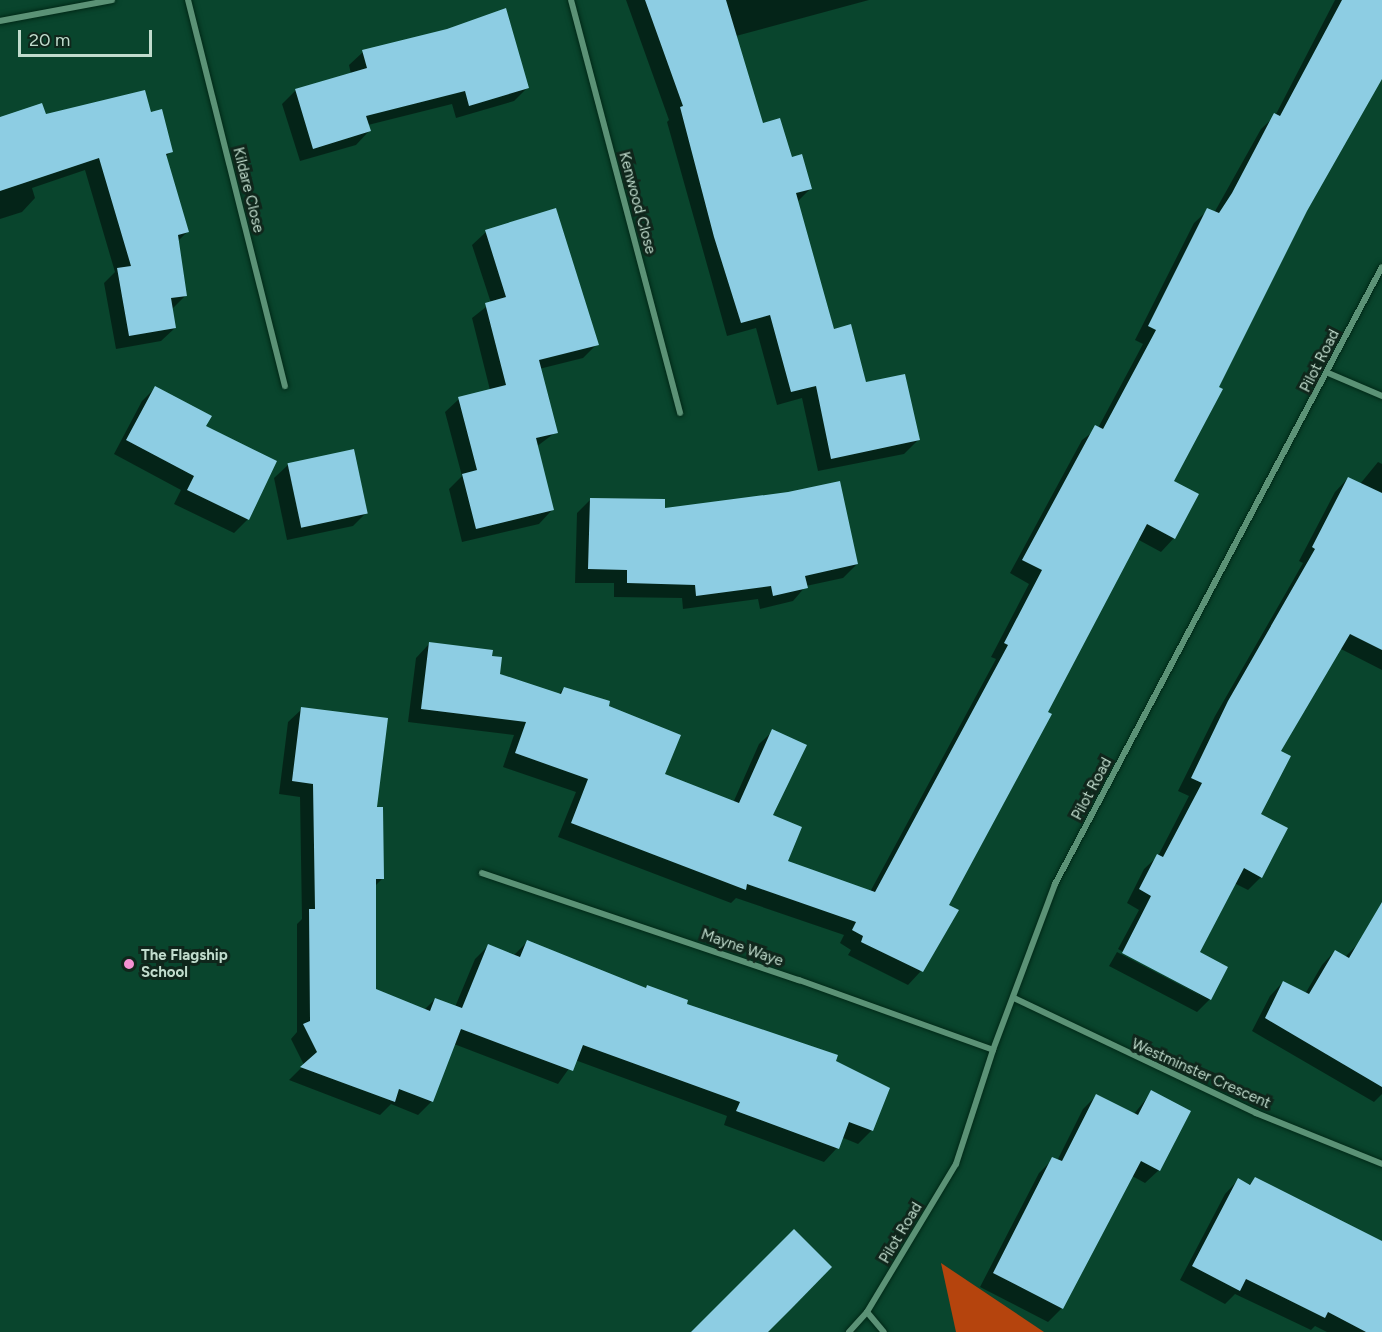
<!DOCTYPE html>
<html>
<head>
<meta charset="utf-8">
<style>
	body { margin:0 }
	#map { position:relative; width:1382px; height:1332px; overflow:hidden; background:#09452d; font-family:Figtree,sans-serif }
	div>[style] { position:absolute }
	.forest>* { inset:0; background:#b5440d }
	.shadow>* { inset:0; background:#0007 }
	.building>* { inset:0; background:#8dcde3; transform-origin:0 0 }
	.roads { filter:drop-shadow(0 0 2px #002917) drop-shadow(0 0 2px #002917) }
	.street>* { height:6px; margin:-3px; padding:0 3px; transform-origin:3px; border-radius:3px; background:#5b9276 }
	.dots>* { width:16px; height:16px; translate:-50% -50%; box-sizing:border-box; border:3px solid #0f261b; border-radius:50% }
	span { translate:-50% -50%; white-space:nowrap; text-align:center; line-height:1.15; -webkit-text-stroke:6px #0f261b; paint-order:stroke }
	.street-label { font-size:15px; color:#c1dccd }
	.poi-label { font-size:15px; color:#c1dccd; font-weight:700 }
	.left { translate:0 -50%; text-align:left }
	.scale { position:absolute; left:18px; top:30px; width:134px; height:27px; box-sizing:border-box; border:3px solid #c1dccd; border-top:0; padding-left:8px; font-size:18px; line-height:21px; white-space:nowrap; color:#c1dccd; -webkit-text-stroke:4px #0f261b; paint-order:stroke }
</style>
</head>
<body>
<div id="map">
	<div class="forest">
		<div style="clip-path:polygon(941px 1263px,1044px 1332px,956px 1332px)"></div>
	</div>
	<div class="shadow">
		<div style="clip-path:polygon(626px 0,869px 0,736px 36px,762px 125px,810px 189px,797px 202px,833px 330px,865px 383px,918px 440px,904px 454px,818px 471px,802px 398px,777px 405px,756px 328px,727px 336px,667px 122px,669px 120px)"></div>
		<div style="clip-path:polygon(1335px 0,1382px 0,1382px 74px,1306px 210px,1172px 481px,1174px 538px,1161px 552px,1137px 539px,947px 906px,957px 911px,921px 971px,908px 985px,848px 955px,851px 950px,840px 943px,844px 935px,736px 898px,731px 903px,558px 837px,576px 792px,503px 767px,514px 735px,408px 722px,416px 658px,429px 644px,490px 657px,499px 675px,558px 695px,564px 688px,663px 775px,733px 803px,759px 744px,773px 731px,771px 816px,786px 862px,870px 892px,996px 659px,991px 657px,1029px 584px,1010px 573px,1082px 440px,1098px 428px,1143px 344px,1135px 340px,1194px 223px,1208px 210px,1214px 213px,1261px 129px,1275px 116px)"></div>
		<div style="clip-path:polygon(363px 52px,527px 88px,514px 101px,456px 118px,452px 104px,368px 125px,369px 131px,356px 145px,300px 161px,282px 104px,296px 90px,351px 74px,349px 65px)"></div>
		<div style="clip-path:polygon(150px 114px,171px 152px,165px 157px,187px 232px,177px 242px,186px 295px,172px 309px,175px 328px,161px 341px,116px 349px,104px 283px,115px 272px,85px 170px,32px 188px,35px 198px,22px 212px,0 219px,0 119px)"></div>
		<div style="clip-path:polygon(486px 232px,597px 344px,583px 358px,539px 369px,556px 432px,536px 447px,552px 510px,539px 524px,462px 542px,449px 489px,462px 476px,445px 412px,459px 399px,490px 390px,472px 318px,491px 303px,472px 245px)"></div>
		<div style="clip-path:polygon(156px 387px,204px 427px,248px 519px,234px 533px,174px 504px,181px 490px,114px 454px,142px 401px)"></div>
		<div style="clip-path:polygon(1378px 462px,1382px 464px,1382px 670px,1339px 648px,1279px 752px,1259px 815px,1261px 877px,1248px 890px,1234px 883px,1198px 953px,1210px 999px,1197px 1012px,1109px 966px,1117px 952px,1207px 999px,1118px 949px,1139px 910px,1127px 903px,1144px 869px,1158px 856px,1189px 796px,1178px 791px,1215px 716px,1303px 563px,1299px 561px,1335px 492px,1348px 478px,1360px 484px)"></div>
		<div style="clip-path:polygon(288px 465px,367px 512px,353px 526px,287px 540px,274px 478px)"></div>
		<div style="clip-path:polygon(591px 499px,663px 509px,857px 564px,843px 578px,806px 586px,793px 601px,760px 609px,758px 599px,683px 609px,682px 598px,614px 597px,614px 583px,575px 583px,577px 513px)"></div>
		<div style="clip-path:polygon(302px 709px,375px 809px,382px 879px,374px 887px,374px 990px,424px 1010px,435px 999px,455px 1007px,475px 959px,488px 946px,513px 956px,527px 942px,834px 1062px,872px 1130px,858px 1144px,841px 1137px,837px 1148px,824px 1162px,724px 1125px,727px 1116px,575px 1060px,558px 1084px,454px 1044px,431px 1102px,418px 1115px,391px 1104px,380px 1115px,289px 1080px,304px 1065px,291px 1039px,297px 1032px,297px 924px,302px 919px,300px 797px,279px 794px,288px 722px)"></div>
		<div style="clip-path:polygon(1359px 943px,1382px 955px,1382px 1094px,1374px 1102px,1252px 1031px,1270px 996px,1283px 982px,1305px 994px,1322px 965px,1335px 951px,1345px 957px)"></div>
		<div style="clip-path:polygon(1152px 1092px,1159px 1170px,1145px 1183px,1132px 1176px,1062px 1308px,1048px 1322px,980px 1287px,1039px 1173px,1053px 1159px,1057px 1161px,1083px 1109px,1097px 1095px,1133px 1115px)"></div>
		<div style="clip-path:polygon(1255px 1178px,1382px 1242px,1382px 1332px,1327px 1332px,1315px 1326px,1311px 1330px,1235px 1294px,1225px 1304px,1180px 1280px,1225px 1194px,1238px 1180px,1248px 1186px)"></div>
	</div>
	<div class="building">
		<div style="clip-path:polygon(645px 0,726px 0,763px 123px,780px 118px,792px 157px,802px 154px,812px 189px,796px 193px,834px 329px,851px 324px,866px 382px,905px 374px,920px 440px,831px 459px,816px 386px,791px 392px,770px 315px,741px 323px,714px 237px,680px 107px,683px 106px)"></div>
		<div style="clip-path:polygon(1342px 0,1382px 0,1382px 79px,1307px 211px,1219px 387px,1223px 389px,1174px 481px,1199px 494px,1175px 539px,1147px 524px,1048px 712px,1052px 714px,949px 905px,959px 910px,923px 972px,861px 942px,863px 936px,852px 930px,856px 922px,747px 884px,746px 890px,571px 823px,588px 779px,515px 753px,526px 722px,421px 709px,429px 642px,493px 650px,492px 656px,502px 657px,500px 674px,561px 694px,564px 687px,610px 701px,609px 706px,681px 735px,665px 774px,739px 803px,772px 729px,807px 745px,773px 815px,802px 827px,788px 861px,875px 892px,1008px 645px,1004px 643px,1042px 570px,1022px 560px,1095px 425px,1103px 429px,1156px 330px,1148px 326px,1207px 208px,1219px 213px,1232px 193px,1274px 113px,1280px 116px)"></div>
		<div style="clip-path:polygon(506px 8px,529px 88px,469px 106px,465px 91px,366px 116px,371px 131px,313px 149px,295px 89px,367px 68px,362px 50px,447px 29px)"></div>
		<div style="clip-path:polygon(145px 90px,151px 112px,162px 109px,173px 152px,166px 154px,189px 232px,178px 235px,187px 296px,171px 298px,176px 328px,129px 336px,117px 268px,131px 266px,99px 158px,0 191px,0 117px,42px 103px,46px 114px)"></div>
		<div style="clip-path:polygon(556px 208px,599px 345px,539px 360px,558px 433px,536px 438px,554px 510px,476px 529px,462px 474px,477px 470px,458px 397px,506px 385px,485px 303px,506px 297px,485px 230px)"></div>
		<div style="clip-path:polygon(155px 386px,212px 416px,206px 426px,277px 461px,249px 520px,187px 490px,194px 476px,126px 440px)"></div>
		<div style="left:354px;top:449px;width:66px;height:68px;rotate:78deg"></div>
		<div style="clip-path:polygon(1348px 477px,1382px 493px,1382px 650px,1350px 634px,1281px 751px,1291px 756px,1261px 814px,1288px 828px,1262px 878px,1244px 868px,1200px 952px,1228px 967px,1211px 1000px,1122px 953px,1151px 896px,1139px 889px,1157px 854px,1163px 857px,1202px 783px,1191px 778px,1228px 701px,1315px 549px,1312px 547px)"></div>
		<div style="clip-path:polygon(840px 481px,858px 564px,805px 576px,808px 588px,773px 596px,771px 586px,696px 596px,695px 585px,627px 583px,627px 570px,588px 569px,590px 498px,665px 499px,665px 508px,788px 492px)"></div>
		<div style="clip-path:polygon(301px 707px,388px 718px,377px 807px,383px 807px,384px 879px,376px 879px,376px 989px,430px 1011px,435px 998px,462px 1008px,488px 944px,520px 957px,527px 940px,646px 988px,647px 985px,688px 1000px,687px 1004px,838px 1055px,836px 1061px,890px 1088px,873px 1131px,849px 1122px,839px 1149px,736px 1111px,740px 1102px,583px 1045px,573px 1071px,461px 1029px,433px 1102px,399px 1089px,395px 1102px,300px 1067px,317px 1052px,303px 1024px,310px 1021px,309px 909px,315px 909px,313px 784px,292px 781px)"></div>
		<div style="clip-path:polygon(1382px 902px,1382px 1087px,1265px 1018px,1283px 981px,1309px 994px,1335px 950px,1349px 958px)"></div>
		<div style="clip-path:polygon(1151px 1090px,1191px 1111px,1160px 1171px,1141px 1161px,1063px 1309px,993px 1273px,1052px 1157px,1062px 1161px,1096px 1094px,1138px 1115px)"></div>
		<div style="clip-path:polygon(1255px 1177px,1382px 1241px,1382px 1332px,1366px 1332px,1328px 1312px,1325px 1318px,1246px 1279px,1240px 1291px,1192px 1266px,1238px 1178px,1250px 1185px)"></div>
		<div style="clip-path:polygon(794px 1229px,832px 1267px,792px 1308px,768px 1332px,691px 1332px)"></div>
	</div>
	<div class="roads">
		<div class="street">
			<div style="left:188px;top:0;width:398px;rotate:75.9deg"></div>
			<div style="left:571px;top:0;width:427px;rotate:75.2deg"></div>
			<div style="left:0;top:21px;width:114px;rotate:-10.6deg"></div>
			<div style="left:1328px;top:373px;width:59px;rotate:23.1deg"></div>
			<div style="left:482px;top:873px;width:335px;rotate:18.7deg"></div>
			<div style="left:799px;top:980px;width:206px;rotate:19.8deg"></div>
			<div style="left:1014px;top:998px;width:268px;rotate:25.4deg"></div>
			<div style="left:1256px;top:1113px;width:136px;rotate:22deg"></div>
			<div style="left:867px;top:1312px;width:26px;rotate:50deg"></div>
			<div style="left:849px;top:1332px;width:27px;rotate:-48deg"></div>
			<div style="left:867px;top:1312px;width:173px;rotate:-59deg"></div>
			<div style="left:956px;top:1164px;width:120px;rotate:-72deg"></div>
			<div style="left:993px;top:1050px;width:177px;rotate:-69.5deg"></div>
			<div style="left:1055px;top:884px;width:698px;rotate:-62.08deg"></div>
		</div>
	</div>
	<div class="dots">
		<div style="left:129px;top:964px;background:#f591d2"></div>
	</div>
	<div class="street-label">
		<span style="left:248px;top:190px;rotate:76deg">Kildare Close</span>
		<span style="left:637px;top:203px;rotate:75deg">Kenwood Close</span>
		<span style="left:1320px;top:361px;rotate:-63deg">Pilot Road</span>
		<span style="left:1092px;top:789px;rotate:-62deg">Pilot Road</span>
		<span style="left:742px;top:948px;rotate:19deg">Mayne Waye</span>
		<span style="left:1201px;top:1074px;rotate:24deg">Westminster Crescent</span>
		<span style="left:901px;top:1233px;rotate:-59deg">Pilot Road</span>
	</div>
	<div class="poi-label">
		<span class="left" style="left:141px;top:964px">The Flagship<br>School</span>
	</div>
	<div class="scale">20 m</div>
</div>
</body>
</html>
